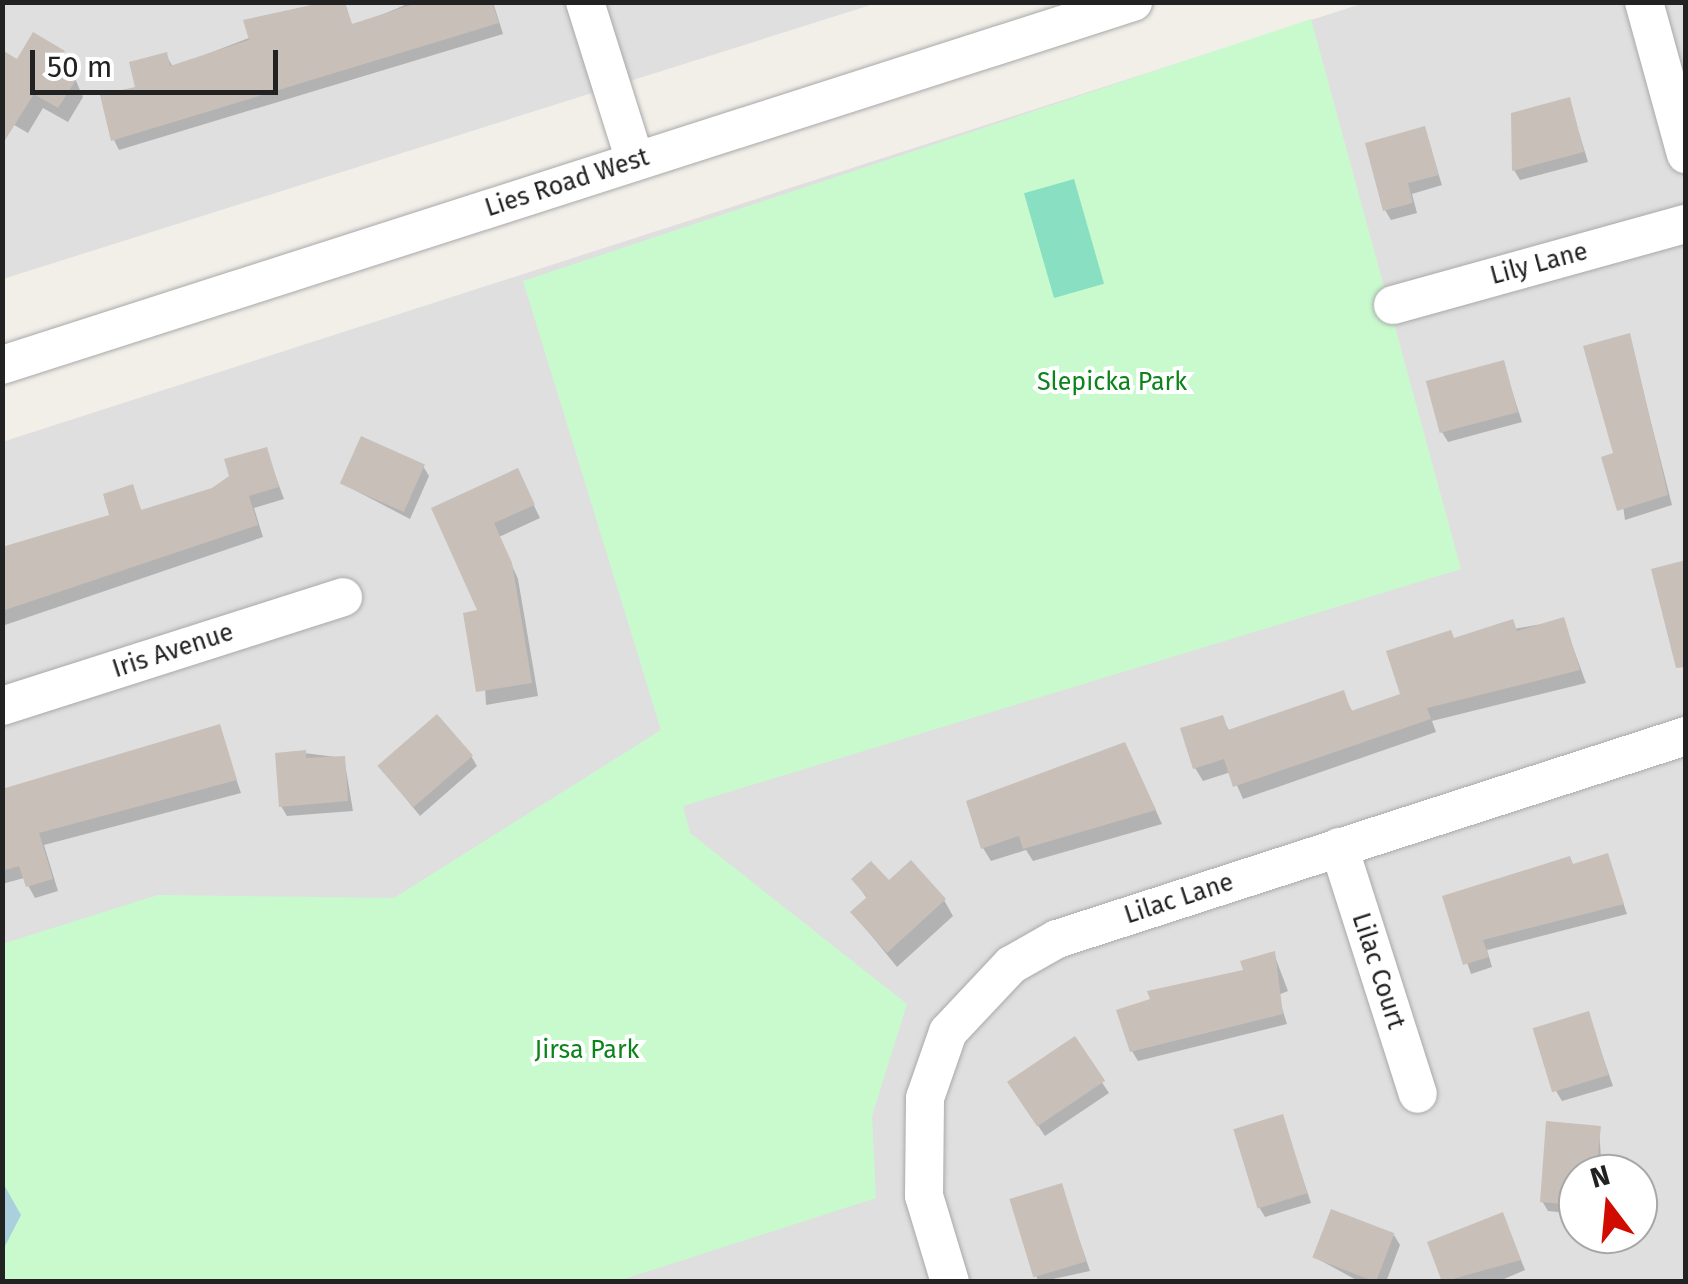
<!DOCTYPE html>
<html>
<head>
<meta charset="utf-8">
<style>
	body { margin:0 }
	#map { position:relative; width:1688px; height:1284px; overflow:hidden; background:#f2efe9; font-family:"Fira Sans",sans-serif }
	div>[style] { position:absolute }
	.residential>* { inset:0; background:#e0dfdf }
	.park>* { inset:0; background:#c8face }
	.pitch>* { inset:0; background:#88dfc2; transform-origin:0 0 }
	.water>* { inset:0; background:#aad0de }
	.shadow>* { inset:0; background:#0003 }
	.building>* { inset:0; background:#c7bfb8; transform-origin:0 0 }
	.roads { filter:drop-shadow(0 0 2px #a9a9a9) drop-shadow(0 0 2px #a9a9a9) }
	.minor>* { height:38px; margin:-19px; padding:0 19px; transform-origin:19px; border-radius:19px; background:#fff }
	span { translate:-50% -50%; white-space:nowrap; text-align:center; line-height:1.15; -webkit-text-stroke:8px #fff; paint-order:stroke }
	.street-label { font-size:25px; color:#222 }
	.park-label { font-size:25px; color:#0d831c }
	.frame { position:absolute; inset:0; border:5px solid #222; pointer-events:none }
	.north { position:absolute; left:1558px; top:1154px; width:100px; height:100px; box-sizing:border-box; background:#fff; border:2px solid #a7a7a7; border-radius:50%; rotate:344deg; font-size:28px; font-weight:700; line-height:40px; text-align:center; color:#222 }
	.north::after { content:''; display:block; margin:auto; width:35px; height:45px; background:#d20b01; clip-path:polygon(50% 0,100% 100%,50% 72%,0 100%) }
	.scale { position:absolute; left:30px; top:50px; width:248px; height:45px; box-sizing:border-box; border:5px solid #222; border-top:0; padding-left:12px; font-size:30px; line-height:35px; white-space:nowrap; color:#222; -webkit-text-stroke:8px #fff; paint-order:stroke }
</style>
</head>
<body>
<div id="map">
	<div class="residential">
		<div style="clip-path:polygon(3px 3px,877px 3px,3px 279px)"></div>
		<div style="clip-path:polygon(evenodd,1364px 3px,1685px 3px,1685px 1281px,3px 1281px,2px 442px,1364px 3px,1578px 1174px,1638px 1174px,1638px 1234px,1578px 1234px,1578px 1174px)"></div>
	</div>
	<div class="park">
		<div style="clip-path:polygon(1311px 19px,1461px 569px,683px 806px,690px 833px,907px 1004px,872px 1116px,876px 1198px,618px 1281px,3px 1281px,2px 944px,158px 895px,394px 898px,661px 730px,523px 281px)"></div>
	</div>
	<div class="pitch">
		<div style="left:1074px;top:179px;width:109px;height:52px;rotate:74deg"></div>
	</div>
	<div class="water">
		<div style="clip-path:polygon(3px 1183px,21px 1215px,3px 1250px)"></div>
	</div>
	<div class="shadow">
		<div style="clip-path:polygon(343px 2px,353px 27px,412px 2px,493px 2px,503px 34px,119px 150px,114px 140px,138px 88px,166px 55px,173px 67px)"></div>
		<div style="clip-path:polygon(64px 53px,83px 97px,68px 122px,43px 108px,28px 133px,2px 118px)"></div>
		<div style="clip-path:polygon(1569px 100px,1588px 162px,1520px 180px,1514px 170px)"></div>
		<div style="clip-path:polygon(1424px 129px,1442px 185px,1412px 194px,1417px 213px,1391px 220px,1385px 210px)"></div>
		<div style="clip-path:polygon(1629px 336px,1672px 505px,1625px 520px,1616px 455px)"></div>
		<div style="clip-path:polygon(1503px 363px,1522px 422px,1448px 442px,1442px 432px)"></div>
		<div style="clip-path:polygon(266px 450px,284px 499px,254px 508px,263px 537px,2px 626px,2px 558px,112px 516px,132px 487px,142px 512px,213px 490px)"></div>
		<div style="clip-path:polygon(423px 466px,429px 476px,410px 519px,343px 484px)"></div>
		<div style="clip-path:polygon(524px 485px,540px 518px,499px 537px,518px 579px,538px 696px,486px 705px,481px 612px,434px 509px)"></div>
		<div style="clip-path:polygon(1563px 620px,1586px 683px,1432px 721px,1436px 732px,1243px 799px,1231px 772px,1203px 781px,1195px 768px,1222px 718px,1230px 732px,1343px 693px,1353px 713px,1403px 696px,1454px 640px)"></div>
		<div style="clip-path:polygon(218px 727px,241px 793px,44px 845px,58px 891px,35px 898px,24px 878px,2px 884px,2px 803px)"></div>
		<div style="clip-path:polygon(304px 753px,344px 758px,353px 811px,287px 816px,281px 806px)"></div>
		<div style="clip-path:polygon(471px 756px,477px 766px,420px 816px,380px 767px)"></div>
		<div style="clip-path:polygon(1132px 758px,1162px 824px,1033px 861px,1026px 850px,991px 861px,983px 848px)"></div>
		<div style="clip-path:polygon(1607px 856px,1627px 914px,1487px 950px,1492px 967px,1471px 974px,1445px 898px)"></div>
		<div style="clip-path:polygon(854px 880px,944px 900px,953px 916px,897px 967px,853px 913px,868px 900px)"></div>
		<div style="clip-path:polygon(1274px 954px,1288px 991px,1278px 995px,1287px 1024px,1138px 1061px,1132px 1051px)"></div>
		<div style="clip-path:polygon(1588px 1014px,1613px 1086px,1562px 1101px,1556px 1091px)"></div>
		<div style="clip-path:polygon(1074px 1040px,1109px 1093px,1045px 1136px,1016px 1093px)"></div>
		<div style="clip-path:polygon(1282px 1117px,1311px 1203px,1265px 1217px,1259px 1207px)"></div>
		<div style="clip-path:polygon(1599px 1128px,1602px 1174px,1578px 1174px,1578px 1214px,1548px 1211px,1542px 1201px)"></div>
		<div style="clip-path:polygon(1061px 1186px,1090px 1271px,1039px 1282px,1036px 1276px)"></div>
		<div style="clip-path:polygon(1507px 1225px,1525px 1270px,1497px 1282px,1445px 1282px,1430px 1243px)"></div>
		<div style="clip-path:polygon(1394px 1235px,1400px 1245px,1386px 1282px,1360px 1282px,1316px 1258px)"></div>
	</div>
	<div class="building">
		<div style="clip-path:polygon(325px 2px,345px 2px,352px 24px,420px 2px,492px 2px,499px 23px,111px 141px,100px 95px,135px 87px,129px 62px,167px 52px,170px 66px,249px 40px,243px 20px)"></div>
		<div style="clip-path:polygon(33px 32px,65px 51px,56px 68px,76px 80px,58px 108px,34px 94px,2px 145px,2px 50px,17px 59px)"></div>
		<div style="clip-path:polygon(1570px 97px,1584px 152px,1512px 171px,1511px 113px)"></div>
		<div style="clip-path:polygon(1425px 126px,1439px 175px,1408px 183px,1413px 203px,1383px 211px,1365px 143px)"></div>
		<div style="clip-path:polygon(1630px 333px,1668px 495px,1617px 511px,1601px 457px,1613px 453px,1583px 346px)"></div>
		<div style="left:1504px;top:360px;width:54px;height:81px;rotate:75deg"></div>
		<div style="left:361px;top:436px;width:70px;height:52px;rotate:24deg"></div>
		<div style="clip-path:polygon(267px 447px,279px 487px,249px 496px,258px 525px,2px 611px,2px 547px,109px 515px,103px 494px,133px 484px,141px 510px,212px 488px,229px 476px,224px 459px)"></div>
		<div style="clip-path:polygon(518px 468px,535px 505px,494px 523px,512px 563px,532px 683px,476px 692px,463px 613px,477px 610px,431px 508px)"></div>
		<div style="clip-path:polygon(1686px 560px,1686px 667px,1676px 668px,1651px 569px)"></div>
		<div style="clip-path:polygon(1564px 617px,1580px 670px,1427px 708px,1431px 719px,1233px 787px,1224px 759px,1193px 769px,1180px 728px,1223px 715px,1228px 730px,1344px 690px,1351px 711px,1400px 694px,1386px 651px,1451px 630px,1454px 638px,1513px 619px,1517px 631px)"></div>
		<div style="left:437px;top:714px;width:55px;height:79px;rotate:49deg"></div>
		<div style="clip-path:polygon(220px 724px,237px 780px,39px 833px,53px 879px,26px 887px,19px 866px,2px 871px,2px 789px)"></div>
		<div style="clip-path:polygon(1125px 742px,1156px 810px,1023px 849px,1019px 836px,981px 849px,966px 801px)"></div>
		<div style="clip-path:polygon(306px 750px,306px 758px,345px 756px,348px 801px,279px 807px,275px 753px)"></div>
		<div style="clip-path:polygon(1608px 853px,1624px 904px,1483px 940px,1489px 957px,1463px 965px,1442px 896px,1570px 856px,1573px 864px)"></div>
		<div style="clip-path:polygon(911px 860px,946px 899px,887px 953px,850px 912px,867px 897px,851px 879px,871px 861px,889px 880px)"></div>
		<div style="clip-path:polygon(1275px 951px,1283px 1014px,1130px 1052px,1116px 1010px,1150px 999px,1147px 991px,1243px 970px,1240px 961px)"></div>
		<div style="left:1589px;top:1011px;width:67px;height:59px;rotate:73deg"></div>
		<div style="left:1075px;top:1036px;width:54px;height:82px;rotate:56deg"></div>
		<div style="left:1283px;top:1114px;width:83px;height:52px;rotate:73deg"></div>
		<div style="clip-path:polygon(1546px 1121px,1601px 1126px,1596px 1174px,1578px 1174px,1578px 1205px,1540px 1202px)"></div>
		<div style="left:1062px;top:1183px;width:82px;height:55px;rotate:73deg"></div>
		<div style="left:1331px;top:1209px;width:68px;height:52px;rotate:21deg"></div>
		<div style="clip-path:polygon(1503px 1212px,1521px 1260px,1442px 1282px,1427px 1242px)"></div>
	</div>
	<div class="roads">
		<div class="minor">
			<div style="left:585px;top:2px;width:167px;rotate:72.5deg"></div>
			<div style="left:1644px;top:2px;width:158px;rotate:74.6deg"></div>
			<div style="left:1393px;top:305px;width:304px;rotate:-15.5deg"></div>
			<div style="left:2px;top:365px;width:1188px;rotate:-17.79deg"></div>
			<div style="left:2px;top:706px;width:358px;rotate:-17.7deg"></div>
			<div style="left:1339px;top:847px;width:259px;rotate:72.3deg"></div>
			<div style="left:950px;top:1282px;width:90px;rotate:-106.8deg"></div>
			<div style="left:924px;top:1196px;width:98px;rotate:-89.4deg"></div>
			<div style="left:925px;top:1098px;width:70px;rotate:-70.8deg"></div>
			<div style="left:948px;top:1032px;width:92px;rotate:-46.8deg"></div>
			<div style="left:1011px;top:965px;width:53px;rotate:-29.5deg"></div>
			<div style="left:1057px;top:939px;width:661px;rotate:-17.89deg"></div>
		</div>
	</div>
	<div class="street-label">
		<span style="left:567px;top:183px;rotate:-18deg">Lies Road West</span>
		<span style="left:1539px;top:264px;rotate:-15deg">Lily Lane</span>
		<span style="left:173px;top:651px;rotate:-18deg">Iris Avenue</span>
		<span style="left:1179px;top:899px;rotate:-18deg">Lilac Lane</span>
		<span style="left:1378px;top:971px;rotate:72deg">Lilac Court</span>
	</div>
	<div class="park-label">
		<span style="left:1112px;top:382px">Slepicka Park</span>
		<span style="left:587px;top:1050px">Jirsa Park</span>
	</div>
	<div class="frame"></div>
	<div class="north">N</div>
	<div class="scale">50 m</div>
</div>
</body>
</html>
